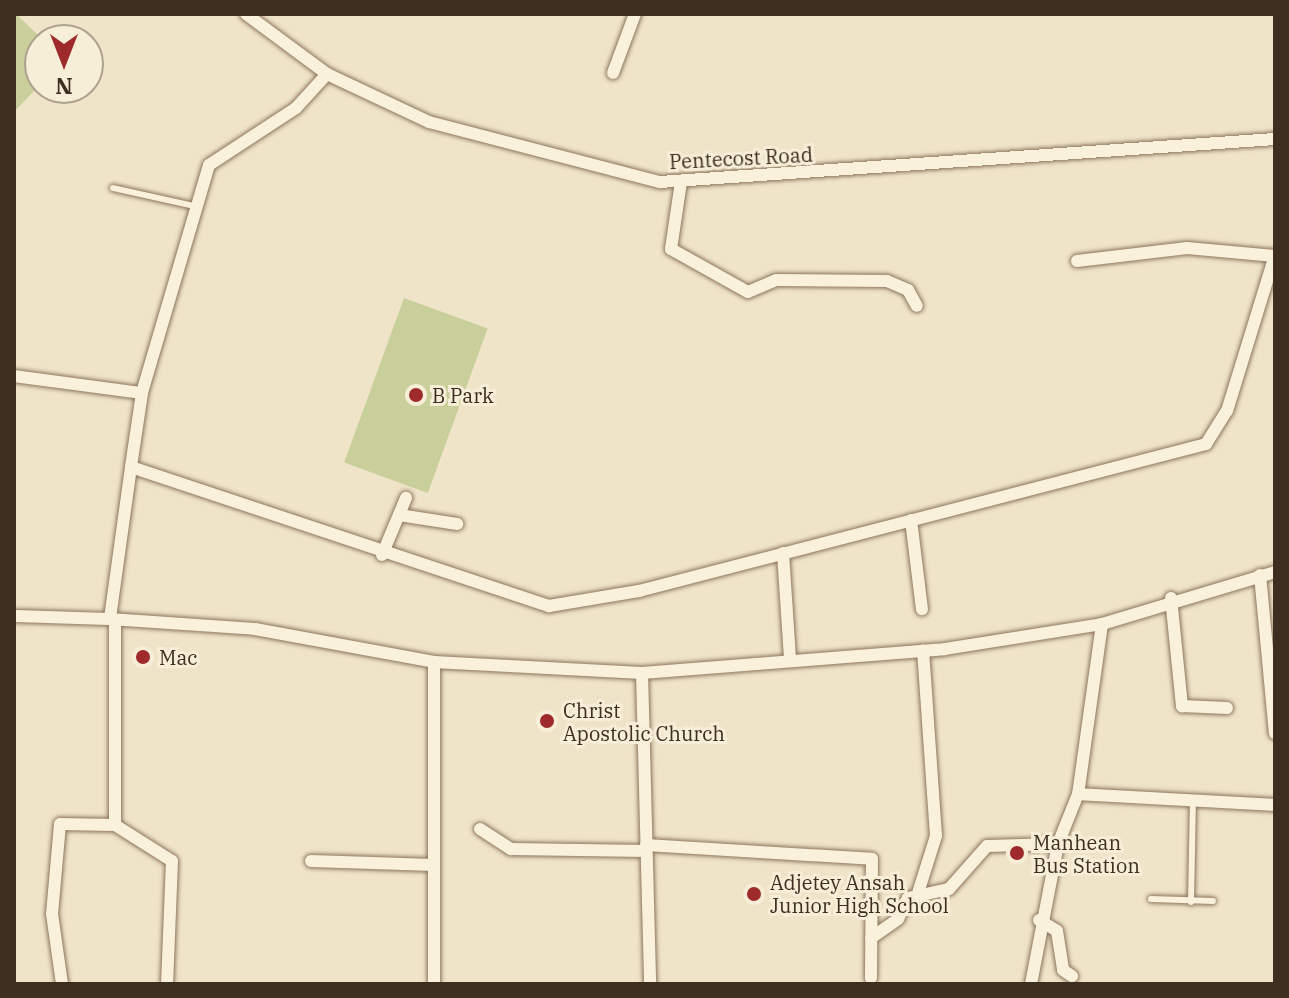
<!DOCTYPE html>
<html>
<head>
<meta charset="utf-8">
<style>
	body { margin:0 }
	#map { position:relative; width:1289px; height:998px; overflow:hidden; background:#f0e4c8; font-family:"IBM Plex Serif",serif }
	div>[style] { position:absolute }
	.green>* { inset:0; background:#c9cf9b; transform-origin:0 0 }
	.roads { filter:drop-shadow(0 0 2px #8d765c) drop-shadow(0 0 2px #8d765c) }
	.service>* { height:6px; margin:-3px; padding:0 3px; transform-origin:3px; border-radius:3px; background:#faf1dc }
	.minor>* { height:12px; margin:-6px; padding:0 6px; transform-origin:6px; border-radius:6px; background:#faf1dc }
	.dots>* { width:22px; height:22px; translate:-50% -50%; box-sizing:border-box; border:4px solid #f7eed8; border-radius:50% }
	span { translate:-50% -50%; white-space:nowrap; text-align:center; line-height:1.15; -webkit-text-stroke:6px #f7eed8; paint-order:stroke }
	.street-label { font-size:20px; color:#3d2e20 }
	.poi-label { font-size:20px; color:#3d2e20 }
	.left { translate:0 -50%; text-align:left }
	.frame { position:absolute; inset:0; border:16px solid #3d2e20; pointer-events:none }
	.north { position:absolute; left:24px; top:24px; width:80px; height:80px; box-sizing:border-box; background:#f7eed8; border:2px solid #ada18e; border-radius:50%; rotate:180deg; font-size:22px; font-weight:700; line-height:32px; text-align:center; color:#3d2e20 }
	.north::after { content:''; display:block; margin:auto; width:28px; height:36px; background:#9e2a2b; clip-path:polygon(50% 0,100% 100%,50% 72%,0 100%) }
</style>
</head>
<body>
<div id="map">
	<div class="green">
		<div style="clip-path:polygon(16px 14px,43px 40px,40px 85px,14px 112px)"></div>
		<div style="left:404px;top:298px;width:89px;height:175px;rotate:20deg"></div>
	</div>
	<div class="roads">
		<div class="service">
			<div style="left:113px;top:188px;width:83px;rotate:12.5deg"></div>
			<div style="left:1151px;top:899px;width:62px;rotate:1.8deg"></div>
			<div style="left:1191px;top:902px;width:100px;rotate:-88.9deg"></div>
		</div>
		<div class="minor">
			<div style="left:246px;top:14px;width:101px;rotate:36.5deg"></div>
			<div style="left:327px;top:74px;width:113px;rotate:25.2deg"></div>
			<div style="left:429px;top:122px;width:239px;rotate:14.6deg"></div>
			<div style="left:660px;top:182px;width:617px;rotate:-4deg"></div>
			<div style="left:613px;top:73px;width:63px;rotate:-69.6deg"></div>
			<div style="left:327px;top:74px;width:46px;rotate:132.4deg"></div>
			<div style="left:296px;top:108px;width:104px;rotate:146.8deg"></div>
			<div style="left:209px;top:165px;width:238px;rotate:106.4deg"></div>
			<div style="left:142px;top:393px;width:75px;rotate:98.5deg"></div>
			<div style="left:131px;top:467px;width:441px;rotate:18.4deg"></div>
			<div style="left:549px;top:606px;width:91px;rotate:-9.5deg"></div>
			<div style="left:639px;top:591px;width:586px;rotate:-14.53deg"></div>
			<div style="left:1206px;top:444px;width:39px;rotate:-58deg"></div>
			<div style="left:1227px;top:411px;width:163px;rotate:-72.9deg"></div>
			<div style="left:681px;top:182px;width:68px;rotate:98.5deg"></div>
			<div style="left:671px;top:249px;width:88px;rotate:29.2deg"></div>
			<div style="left:748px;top:292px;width:30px;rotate:-23deg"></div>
			<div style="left:776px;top:280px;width:111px;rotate:0.5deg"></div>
			<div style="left:887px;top:281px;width:23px;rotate:23deg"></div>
			<div style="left:908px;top:290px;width:18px;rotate:61deg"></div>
			<div style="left:1077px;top:261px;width:111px;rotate:-6.7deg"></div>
			<div style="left:1187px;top:248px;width:88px;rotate:5.2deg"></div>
			<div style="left:14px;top:376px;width:129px;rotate:7.6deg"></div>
			<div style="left:131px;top:467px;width:153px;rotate:97.9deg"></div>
			<div style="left:110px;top:619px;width:145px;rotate:3.9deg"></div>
			<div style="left:255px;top:629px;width:182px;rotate:10.4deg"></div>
			<div style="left:434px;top:662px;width:208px;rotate:3deg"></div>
			<div style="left:642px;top:673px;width:304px;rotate:-4.5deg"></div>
			<div style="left:945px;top:649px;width:159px;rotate:-9deg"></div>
			<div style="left:1102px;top:624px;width:181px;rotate:-16.7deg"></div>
			<div style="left:399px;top:515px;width:59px;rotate:8.8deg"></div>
			<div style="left:911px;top:520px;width:90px;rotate:83deg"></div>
			<div style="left:783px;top:553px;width:105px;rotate:86.2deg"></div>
			<div style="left:382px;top:555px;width:62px;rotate:-67.2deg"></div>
			<div style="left:1260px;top:575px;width:159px;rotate:84.6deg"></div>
			<div style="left:1171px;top:598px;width:109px;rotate:84.2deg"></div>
			<div style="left:1182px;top:706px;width:45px;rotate:2.5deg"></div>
			<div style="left:14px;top:616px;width:96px;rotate:1.8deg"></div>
			<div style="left:1102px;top:624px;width:172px;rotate:98deg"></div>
			<div style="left:1078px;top:794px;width:197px;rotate:3.2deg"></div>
			<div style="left:434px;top:662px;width:322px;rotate:90deg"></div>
			<div style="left:642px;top:673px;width:311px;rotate:88.5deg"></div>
			<div style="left:115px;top:825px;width:67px;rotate:32.3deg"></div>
			<div style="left:172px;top:861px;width:122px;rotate:92.3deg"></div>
			<div style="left:480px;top:829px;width:37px;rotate:33deg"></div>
			<div style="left:511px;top:849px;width:135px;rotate:0.8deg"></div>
			<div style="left:646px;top:845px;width:226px;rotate:3.5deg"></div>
			<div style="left:872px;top:859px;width:119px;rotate:90.5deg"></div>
			<div style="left:311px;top:861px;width:123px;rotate:1.9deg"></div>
			<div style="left:918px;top:893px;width:60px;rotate:-72.5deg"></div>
			<div style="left:936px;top:836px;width:186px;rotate:-94deg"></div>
			<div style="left:1039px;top:920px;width:21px;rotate:31deg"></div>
			<div style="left:1057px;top:931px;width:39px;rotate:81deg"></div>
			<div style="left:1063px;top:970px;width:11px;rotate:34deg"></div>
			<div style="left:871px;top:938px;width:33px;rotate:-35deg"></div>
			<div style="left:898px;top:919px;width:23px;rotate:-65deg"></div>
			<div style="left:908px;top:898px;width:42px;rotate:-12.4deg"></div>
			<div style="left:949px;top:889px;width:57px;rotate:-48.5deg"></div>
			<div style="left:987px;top:846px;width:71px;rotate:-1.6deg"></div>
			<div style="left:62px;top:984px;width:71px;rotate:-98.1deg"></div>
			<div style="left:52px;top:914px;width:90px;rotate:-84.9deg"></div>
			<div style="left:60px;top:824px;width:55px;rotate:1deg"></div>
			<div style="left:115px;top:825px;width:205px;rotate:-90deg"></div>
			<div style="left:1031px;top:984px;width:143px;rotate:-79.1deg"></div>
			<div style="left:1058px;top:844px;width:54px;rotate:-68.2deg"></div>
		</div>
	</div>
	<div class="dots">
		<div style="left:416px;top:395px;background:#9e2a2b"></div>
		<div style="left:143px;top:657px;background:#9e2a2b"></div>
		<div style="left:547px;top:721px;background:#9e2a2b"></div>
		<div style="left:1017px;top:853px;background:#9e2a2b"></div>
		<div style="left:754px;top:894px;background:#9e2a2b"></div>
	</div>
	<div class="street-label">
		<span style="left:741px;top:158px;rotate:-3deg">Pentecost Road</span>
	</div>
	<div class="poi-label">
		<span class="left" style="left:432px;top:395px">B Park</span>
		<span class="left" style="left:159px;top:657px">Mac</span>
		<span class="left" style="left:563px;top:722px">Christ<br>Apostolic Church</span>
		<span class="left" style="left:1033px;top:854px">Manhean<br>Bus Station</span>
		<span class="left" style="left:770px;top:894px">Adjetey Ansah<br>Junior High School</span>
	</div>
	<div class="frame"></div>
	<div class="north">N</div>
</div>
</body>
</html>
